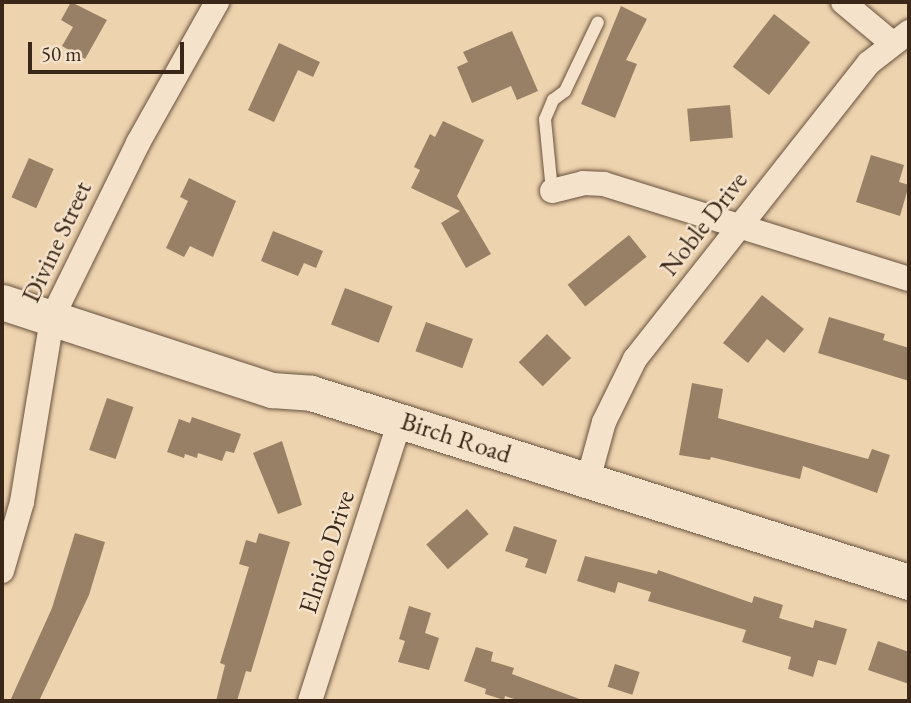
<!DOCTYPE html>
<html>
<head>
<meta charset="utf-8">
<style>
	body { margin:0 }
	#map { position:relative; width:911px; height:703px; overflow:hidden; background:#eed3af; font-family:"EB Garamond",serif }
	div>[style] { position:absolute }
	.building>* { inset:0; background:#988066; transform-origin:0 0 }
	.roads { filter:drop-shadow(0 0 2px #68523d) drop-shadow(0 0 2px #68523d) }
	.lane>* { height:12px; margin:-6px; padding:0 6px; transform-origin:6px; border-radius:6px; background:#f4e2cb }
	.street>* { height:24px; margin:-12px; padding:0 12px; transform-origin:12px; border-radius:12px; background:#f4e2cb }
	.secondary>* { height:35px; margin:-17.5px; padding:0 17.5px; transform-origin:17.5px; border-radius:17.5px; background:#f4e2cb }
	span { translate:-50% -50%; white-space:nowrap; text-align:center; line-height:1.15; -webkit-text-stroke:5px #f4e2cb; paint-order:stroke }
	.street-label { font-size:26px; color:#3b2717 }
	.frame { position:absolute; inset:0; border:4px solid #3b2717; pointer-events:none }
	.scale { position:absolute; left:28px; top:42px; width:156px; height:32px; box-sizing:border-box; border:4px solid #3b2717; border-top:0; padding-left:9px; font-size:21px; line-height:24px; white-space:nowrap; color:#3b2717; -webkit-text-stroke:5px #f4e2cb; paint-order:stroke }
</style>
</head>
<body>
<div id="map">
	<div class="building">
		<div style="clip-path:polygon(71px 2px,107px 20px,85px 59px,62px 46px,73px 27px,61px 20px)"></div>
		<div style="clip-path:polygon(621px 6px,647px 19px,626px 60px,637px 64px,615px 118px,581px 104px)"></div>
		<div style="left:774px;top:14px;width:46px;height:67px;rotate:38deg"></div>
		<div style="clip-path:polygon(512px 31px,538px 91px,517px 100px,511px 86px,472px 103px,457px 67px,468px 62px,463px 52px)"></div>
		<div style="clip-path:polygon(279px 43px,320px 62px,313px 77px,298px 70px,274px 122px,248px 110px)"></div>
		<div style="left:730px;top:105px;width:33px;height:43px;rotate:85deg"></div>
		<div style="clip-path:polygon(443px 121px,484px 140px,457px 196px,491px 254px,466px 268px,441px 223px,460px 211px,411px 188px,420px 170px,414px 167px,430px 134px,435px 137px)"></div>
		<div style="clip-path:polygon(871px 155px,904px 165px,899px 182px,909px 185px,900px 216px,856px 202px)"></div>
		<div style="left:29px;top:158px;width:27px;height:43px;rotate:24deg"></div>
		<div style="clip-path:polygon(189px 178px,236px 201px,213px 257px,190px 246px,184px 257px,166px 248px,188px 201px,180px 197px)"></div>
		<div style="clip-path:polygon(273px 231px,323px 251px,316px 268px,304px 263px,298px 276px,261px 261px)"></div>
		<div style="left:629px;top:235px;width:28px;height:79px;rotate:51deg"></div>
		<div style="left:345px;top:288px;width:51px;height:39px;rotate:21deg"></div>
		<div style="clip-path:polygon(762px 295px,804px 329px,784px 353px,767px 339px,748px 363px,723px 343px)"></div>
		<div style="clip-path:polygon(829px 317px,885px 334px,883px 340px,909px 348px,909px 381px,818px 353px)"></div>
		<div style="left:426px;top:322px;width:50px;height:31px;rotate:20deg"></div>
		<div style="left:547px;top:334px;width:34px;height:40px;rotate:45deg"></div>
		<div style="clip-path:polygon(692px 383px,723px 389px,718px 418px,868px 459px,872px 449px,890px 455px,877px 493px,803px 466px,800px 479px,711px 457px,710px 460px,679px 455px)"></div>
		<div style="left:107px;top:398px;width:28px;height:55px;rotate:19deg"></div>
		<div style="clip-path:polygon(192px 417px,241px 434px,234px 453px,226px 451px,222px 461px,198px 453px,197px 458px,185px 454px,184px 458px,167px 452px,179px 419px,190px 423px)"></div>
		<div style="clip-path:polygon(282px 441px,302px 505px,278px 514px,253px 453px)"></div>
		<div style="left:467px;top:509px;width:33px;height:54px;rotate:49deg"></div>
		<div style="clip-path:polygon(514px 526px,557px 540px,546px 574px,525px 567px,528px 559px,505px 551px)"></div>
		<div style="clip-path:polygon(75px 533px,105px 542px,89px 595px,39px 701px,10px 701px,52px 608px)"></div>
		<div style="clip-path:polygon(259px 533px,290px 542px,251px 672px,246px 671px,237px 701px,216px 701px,225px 665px,220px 663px,249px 567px,239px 564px,246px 540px,256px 543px)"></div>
		<div style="clip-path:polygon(585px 556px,657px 574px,658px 570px,752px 603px,754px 596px,783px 605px,779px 618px,813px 628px,815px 620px,847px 629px,836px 665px,818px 660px,813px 677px,788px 669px,791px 657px,742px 642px,746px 630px,648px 601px,651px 592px,618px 582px,615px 593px,577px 581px)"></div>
		<div style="clip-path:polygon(409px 606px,431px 613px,425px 633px,439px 638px,429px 670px,398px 662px,405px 641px,399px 639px)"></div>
		<div style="clip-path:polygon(878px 641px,909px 652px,909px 684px,868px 670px)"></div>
		<div style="clip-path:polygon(476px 647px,493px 652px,491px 661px,514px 668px,512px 674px,585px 701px,520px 701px,505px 696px,504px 700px,485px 694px,486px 689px,464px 681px)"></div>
		<div style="left:615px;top:664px;width:26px;height:24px;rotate:18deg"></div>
	</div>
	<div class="roads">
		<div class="lane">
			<div style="left:552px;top:191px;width:72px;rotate:-95.6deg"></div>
			<div style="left:545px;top:119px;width:21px;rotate:-67deg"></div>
			<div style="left:553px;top:100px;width:15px;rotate:-37deg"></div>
			<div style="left:565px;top:91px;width:76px;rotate:-64.4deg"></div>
		</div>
		<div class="street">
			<div style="left:843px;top:2px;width:64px;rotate:39.9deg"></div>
			<div style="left:552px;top:191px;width:32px;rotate:-14deg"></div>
			<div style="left:583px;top:183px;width:21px;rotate:3deg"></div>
			<div style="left:604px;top:184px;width:319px;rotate:17.3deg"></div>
			<div style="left:588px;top:480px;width:60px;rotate:-74.6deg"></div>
			<div style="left:604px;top:422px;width:70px;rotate:-63.8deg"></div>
			<div style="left:635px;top:359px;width:377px;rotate:-51.7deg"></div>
			<div style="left:869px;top:63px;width:51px;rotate:-37.8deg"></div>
			<div style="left:2px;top:571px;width:72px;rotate:-73.8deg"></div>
			<div style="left:22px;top:502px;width:186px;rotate:-80.7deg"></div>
			<div style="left:52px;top:318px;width:195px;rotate:-63.8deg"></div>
			<div style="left:138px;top:143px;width:162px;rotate:-60.7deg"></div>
			<div style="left:310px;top:701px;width:294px;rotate:-72.2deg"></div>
		</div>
		<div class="secondary">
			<div style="left:2px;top:302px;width:284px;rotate:18.1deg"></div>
			<div style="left:272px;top:390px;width:39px;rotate:4deg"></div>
			<div style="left:311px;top:393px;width:627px;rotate:17.54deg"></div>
		</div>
	</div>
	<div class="street-label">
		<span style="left:704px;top:224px;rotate:-52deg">Noble Drive</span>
		<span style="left:57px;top:242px;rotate:-65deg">Divine Street</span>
		<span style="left:456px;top:438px;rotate:18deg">Birch Road</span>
		<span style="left:327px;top:552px;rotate:-72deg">Elnido Drive</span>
	</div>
	<div class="frame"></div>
	<div class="scale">50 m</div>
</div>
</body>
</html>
